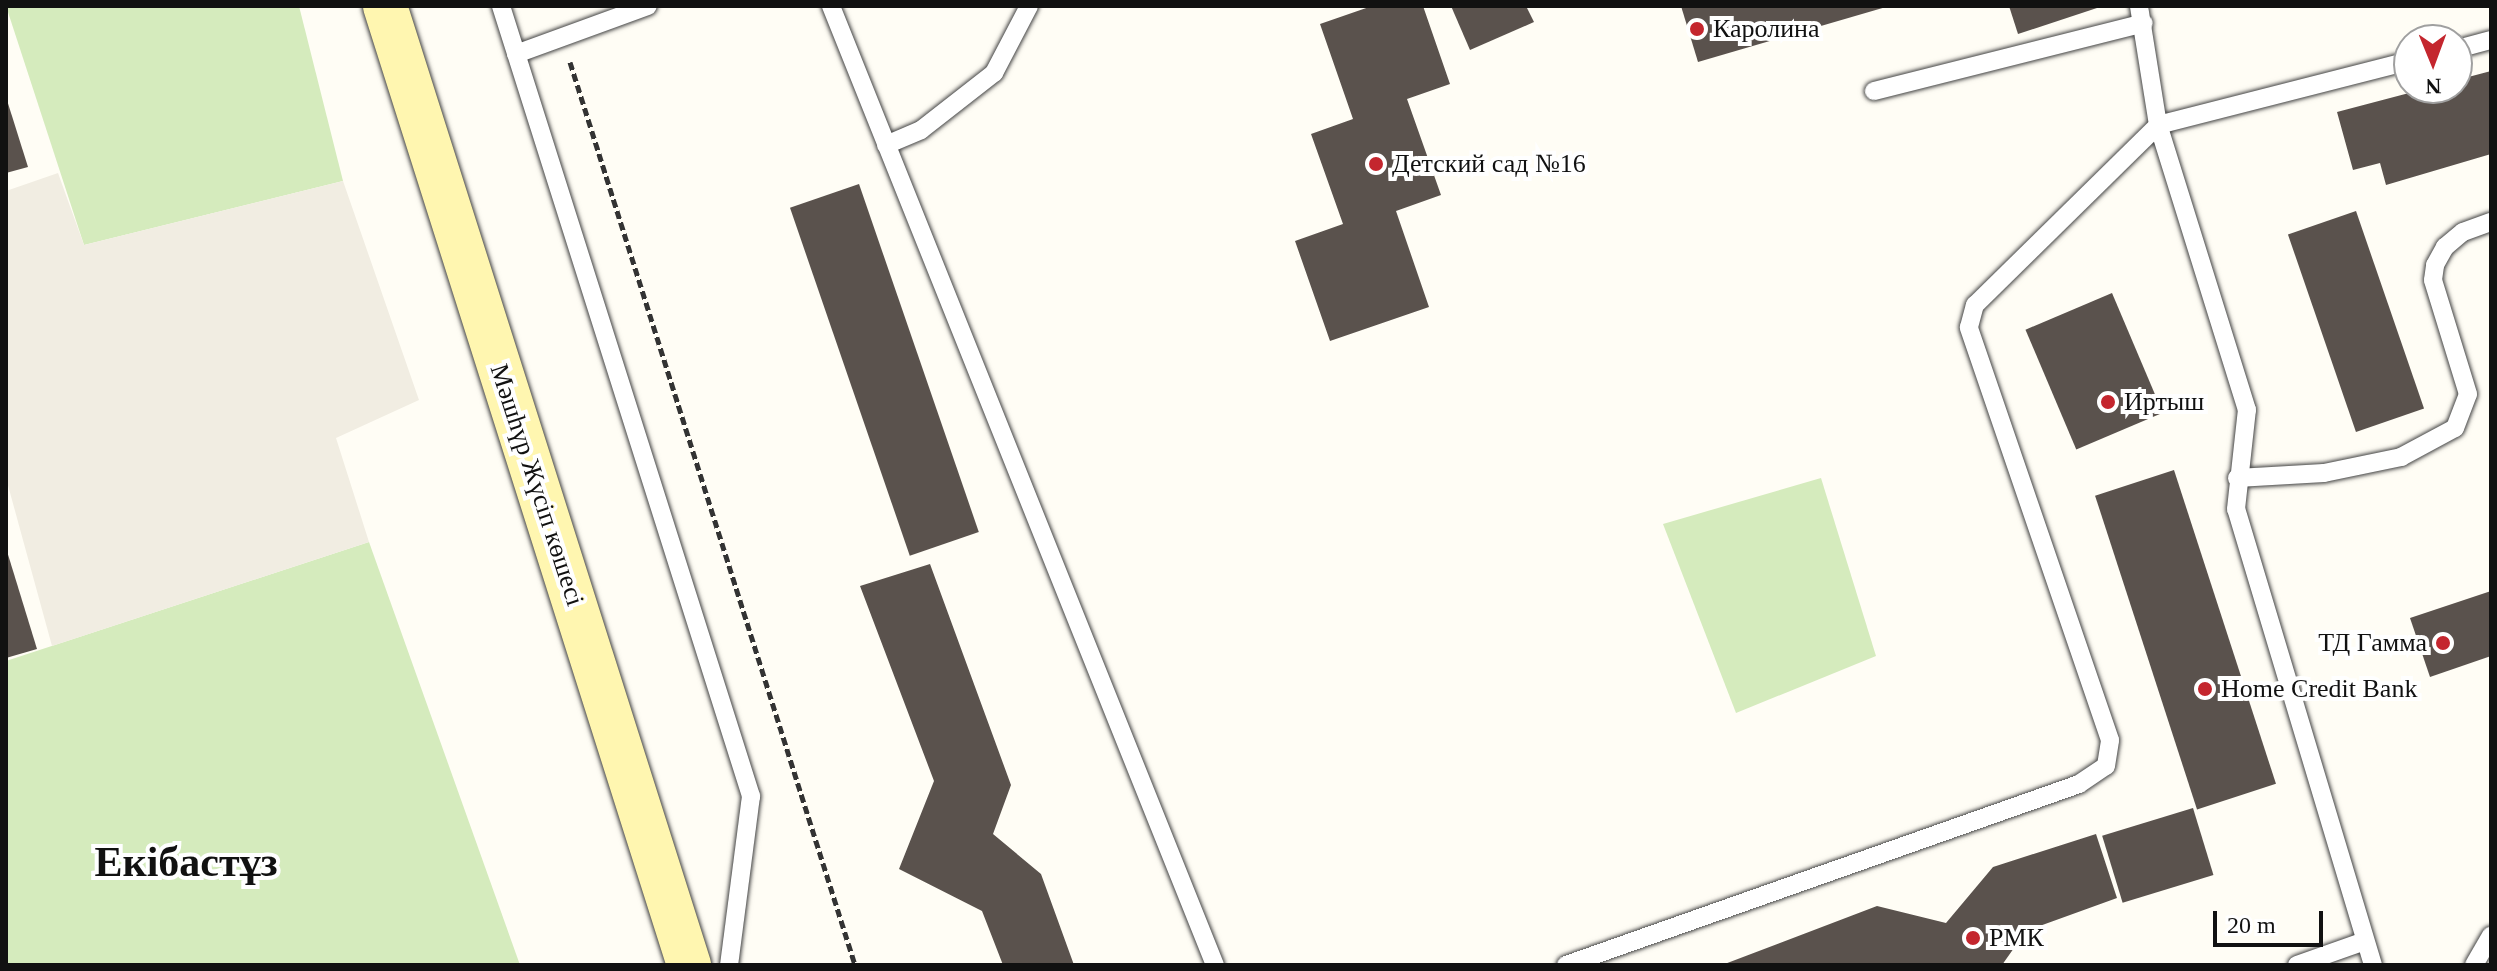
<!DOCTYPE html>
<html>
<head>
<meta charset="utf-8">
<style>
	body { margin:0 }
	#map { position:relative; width:2497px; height:971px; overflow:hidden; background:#fffdf5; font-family:"Times New Roman",serif }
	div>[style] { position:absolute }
	.green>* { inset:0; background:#d5ebbd }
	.plaza>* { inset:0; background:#f1ede2 }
	.building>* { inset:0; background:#5a524d; transform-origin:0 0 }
	.path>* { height:5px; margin-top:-2.5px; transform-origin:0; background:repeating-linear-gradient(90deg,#333 0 8px,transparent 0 12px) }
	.roads { filter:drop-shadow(0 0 2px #444) drop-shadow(0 0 2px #444) }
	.service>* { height:18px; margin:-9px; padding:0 9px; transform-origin:9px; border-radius:9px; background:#fff }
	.secondary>* { height:44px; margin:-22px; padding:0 22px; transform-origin:22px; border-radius:22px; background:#fff6b0 }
	.dots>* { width:22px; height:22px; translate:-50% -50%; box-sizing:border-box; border:4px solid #fff; border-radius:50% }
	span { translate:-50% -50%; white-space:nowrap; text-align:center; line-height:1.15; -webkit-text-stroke:8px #fff; paint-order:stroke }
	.poi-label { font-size:26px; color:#111 }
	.left { translate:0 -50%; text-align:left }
	.right { translate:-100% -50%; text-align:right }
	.street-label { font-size:26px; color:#111 }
	.town-label { font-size:42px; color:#111; font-weight:700 }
	.frame { position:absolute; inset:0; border:8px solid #111; pointer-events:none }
	.north { position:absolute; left:2393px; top:24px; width:80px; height:80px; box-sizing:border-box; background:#fff; border:2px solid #a0a0a0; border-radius:50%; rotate:179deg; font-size:22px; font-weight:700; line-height:32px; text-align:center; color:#111 }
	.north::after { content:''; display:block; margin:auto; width:28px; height:36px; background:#c4262e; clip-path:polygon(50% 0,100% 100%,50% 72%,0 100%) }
	.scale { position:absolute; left:2213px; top:911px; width:110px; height:36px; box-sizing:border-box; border:4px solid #111; border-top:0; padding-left:10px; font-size:24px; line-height:28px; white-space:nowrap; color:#111; -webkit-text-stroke:6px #fff; paint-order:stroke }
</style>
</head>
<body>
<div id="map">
	<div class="green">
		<div style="clip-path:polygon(6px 6px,299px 6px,343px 181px,84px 245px)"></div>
		<div style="clip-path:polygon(1821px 478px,1876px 656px,1736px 713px,1663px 524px)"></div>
		<div style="clip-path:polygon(369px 542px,520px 965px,6px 965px,6px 661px)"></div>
	</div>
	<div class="plaza">
		<div style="clip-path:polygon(58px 173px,84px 245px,343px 181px,419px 400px,336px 438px,369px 542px,52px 646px,6px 478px,6px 191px)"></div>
	</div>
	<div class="building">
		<div style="clip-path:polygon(1372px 6px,1423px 6px,1450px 84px,1407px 99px,1441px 195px,1396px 211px,1429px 307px,1330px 341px,1295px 241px,1343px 224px,1311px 134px,1353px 119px,1320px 24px)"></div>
		<div style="clip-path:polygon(1451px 6px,1526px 6px,1534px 22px,1470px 50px)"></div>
		<div style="clip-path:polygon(1681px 6px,1886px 6px,1886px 7px,1698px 62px)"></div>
		<div style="clip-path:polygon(2009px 6px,2100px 6px,2100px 7px,2018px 34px)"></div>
		<div style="clip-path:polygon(2491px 71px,2491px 154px,2386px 185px,2380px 163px,2353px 170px,2337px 112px,2428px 88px,2457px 88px,2457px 80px)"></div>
		<div style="clip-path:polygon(6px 97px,28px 167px,6px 173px)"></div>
		<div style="left:859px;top:184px;width:368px;height:73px;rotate:71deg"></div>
		<div style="left:2356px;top:211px;width:209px;height:72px;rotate:71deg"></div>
		<div style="left:2112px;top:293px;width:130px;height:94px;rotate:67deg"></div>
		<div style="left:2174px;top:470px;width:330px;height:83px;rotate:72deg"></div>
		<div style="clip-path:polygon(6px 548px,37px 649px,6px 658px)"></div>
		<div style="clip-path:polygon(930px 564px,1011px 785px,993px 834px,1041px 874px,1074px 965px,1003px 965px,982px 911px,899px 869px,934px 781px,860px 586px)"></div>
		<div style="clip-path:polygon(2491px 591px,2491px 656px,2430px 677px,2410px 618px)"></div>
		<div style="left:2193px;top:808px;width:70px;height:95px;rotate:73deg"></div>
		<div style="clip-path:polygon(2096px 834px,2117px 898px,2026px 931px,2002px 965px,1722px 965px,1877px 906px,1946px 923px,1993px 867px)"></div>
	</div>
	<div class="path">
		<div style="left:570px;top:62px;width:947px;rotate:72.48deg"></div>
	</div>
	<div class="roads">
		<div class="service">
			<div style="left:501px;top:6px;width:829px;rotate:72.44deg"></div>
			<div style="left:751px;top:796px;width:170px;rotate:97.4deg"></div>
			<div style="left:831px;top:6px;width:1033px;rotate:68.18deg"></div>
			<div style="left:2457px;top:49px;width:35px;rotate:-15deg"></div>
			<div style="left:516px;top:54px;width:140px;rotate:-20deg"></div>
			<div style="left:1874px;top:91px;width:278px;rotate:-14.1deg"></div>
			<div style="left:886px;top:145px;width:38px;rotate:-23deg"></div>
			<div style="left:921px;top:130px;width:93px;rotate:-38deg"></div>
			<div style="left:994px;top:73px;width:76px;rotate:-62.4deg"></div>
			<div style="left:2237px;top:478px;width:87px;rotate:-3.3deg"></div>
			<div style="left:2324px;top:473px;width:79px;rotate:-11.7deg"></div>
			<div style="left:2401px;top:457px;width:61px;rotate:-28.2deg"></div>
			<div style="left:2455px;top:428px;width:36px;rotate:-69deg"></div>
			<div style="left:2468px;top:394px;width:119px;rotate:-107.1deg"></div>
			<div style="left:2433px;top:280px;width:15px;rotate:-82deg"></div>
			<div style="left:2435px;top:265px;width:21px;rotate:-61deg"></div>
			<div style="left:2445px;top:247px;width:23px;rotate:-40deg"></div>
			<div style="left:2463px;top:232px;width:30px;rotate:-20deg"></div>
			<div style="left:1566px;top:965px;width:544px;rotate:-19.43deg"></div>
			<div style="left:2079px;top:784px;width:32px;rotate:-34deg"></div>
			<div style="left:2106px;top:766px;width:26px;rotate:-81deg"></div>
			<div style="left:2110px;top:740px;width:436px;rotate:-108.9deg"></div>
			<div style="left:1969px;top:327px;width:23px;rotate:-75deg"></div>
			<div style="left:1975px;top:305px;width:257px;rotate:-44.5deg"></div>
			<div style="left:2158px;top:125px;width:121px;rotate:-99.1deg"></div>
			<div style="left:2297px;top:965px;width:72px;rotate:-19.4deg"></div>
			<div style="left:2373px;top:965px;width:476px;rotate:-106.7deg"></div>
			<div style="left:2236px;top:509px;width:100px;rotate:-83.7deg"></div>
			<div style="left:2247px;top:410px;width:299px;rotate:-107.3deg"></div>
			<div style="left:2158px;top:125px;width:259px;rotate:-14.3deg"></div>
			<div style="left:2474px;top:965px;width:34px;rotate:-60deg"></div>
		</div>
		<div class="secondary">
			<div style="left:385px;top:6px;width:1006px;rotate:72.41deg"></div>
		</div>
	</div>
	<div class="dots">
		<div style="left:1697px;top:29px;background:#c4262e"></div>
		<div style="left:1376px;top:164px;background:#c4262e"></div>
		<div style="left:2108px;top:402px;background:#c4262e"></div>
		<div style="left:2443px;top:643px;background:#c4262e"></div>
		<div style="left:2205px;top:689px;background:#c4262e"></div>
		<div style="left:1973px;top:938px;background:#c4262e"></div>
	</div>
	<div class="poi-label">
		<span class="left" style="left:1713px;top:29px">Каролина</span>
		<span class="left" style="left:1392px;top:164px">Детский сад №16</span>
		<span class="left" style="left:2124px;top:402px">Иртыш</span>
		<span class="right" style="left:2427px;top:643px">ТД Гамма</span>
		<span class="left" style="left:2221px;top:689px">Home Credit Bank</span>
		<span class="left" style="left:1989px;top:938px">РМК</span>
	</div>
	<div class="street-label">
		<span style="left:537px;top:485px;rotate:72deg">Мәшһүр Жүсіп көшесі</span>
	</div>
	<div class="town-label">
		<span style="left:186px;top:862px">Екібастұз</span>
	</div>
	<div class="frame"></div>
	<div class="north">N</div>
	<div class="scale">20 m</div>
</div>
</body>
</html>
